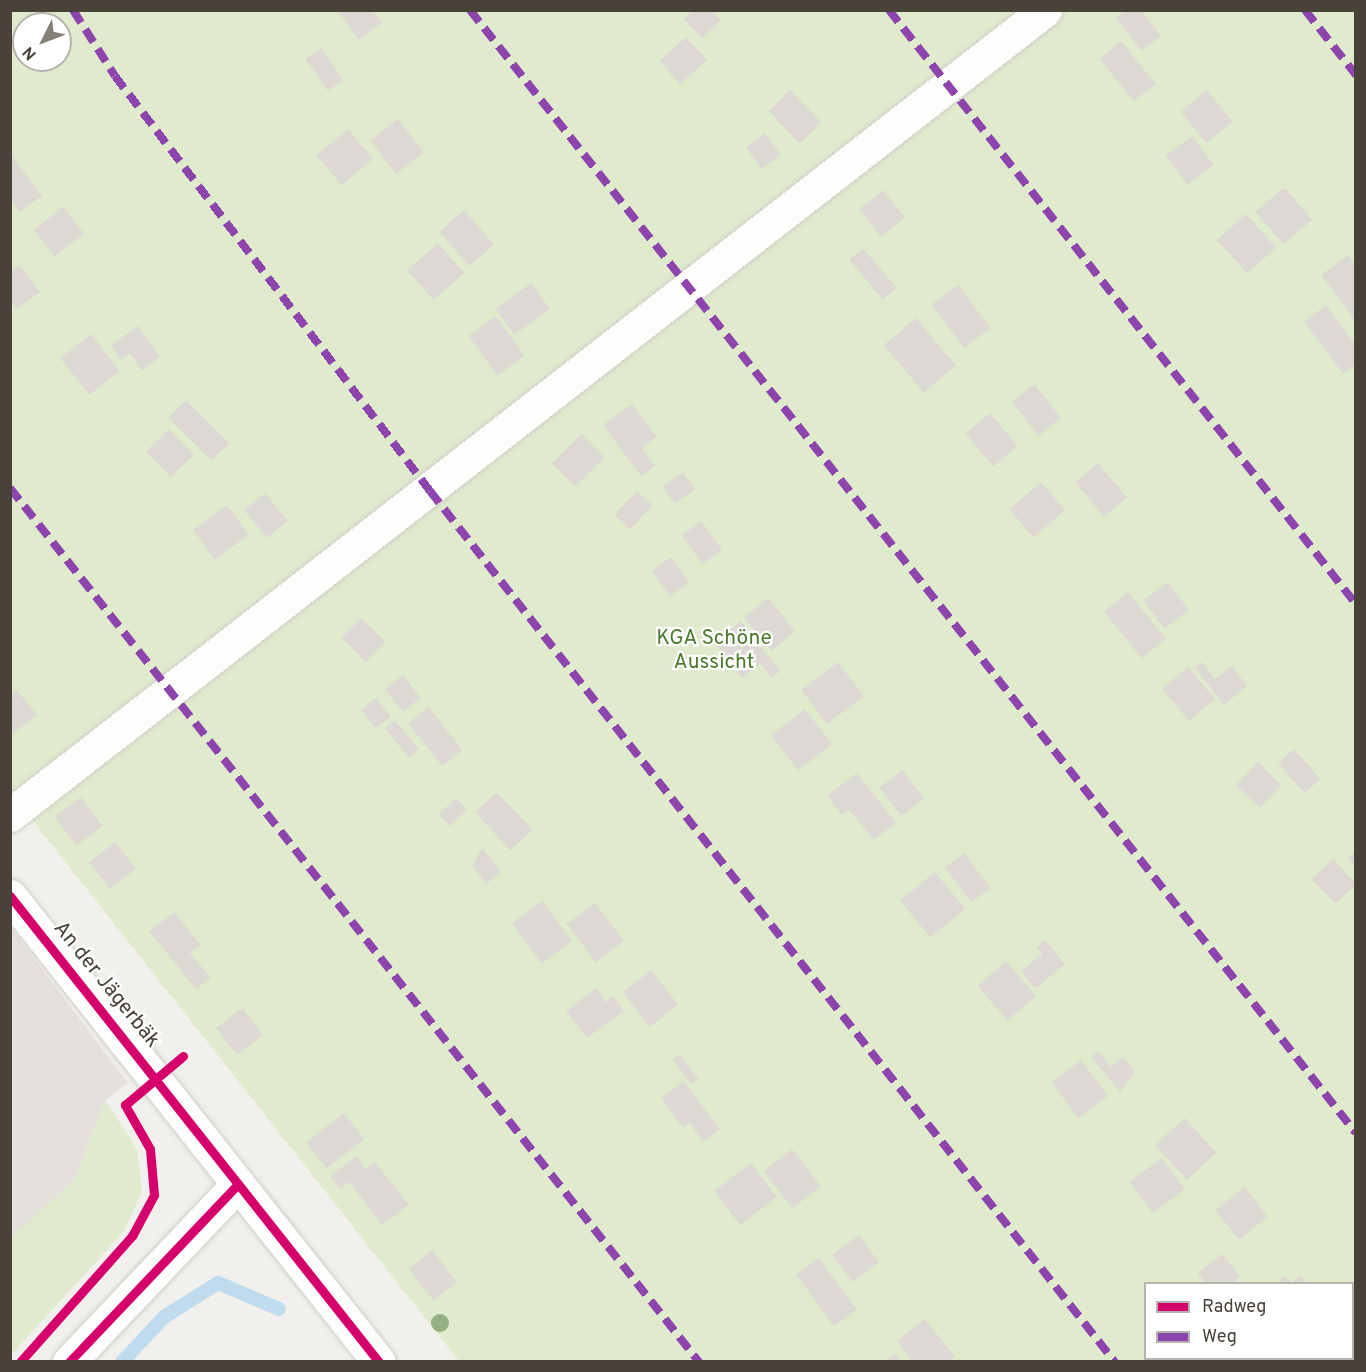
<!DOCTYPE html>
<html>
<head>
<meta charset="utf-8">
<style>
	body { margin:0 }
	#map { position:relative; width:1366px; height:1372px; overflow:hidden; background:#f2f0ec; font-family:Overpass,sans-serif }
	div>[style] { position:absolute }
	.industrial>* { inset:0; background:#e4e0dc }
	.green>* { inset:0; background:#e0ebcd }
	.parking>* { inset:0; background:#e4e1dd }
	.stream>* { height:14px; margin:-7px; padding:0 7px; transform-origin:7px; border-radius:7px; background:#bedcee }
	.building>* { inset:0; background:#dcd9d4; transform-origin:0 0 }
	.roads { filter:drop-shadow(0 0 2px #d0ceca) drop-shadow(0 0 2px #d0ceca) }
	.minor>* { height:33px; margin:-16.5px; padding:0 16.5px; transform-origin:16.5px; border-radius:16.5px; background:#fdfdfc }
	.quiet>* { height:8px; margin-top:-4px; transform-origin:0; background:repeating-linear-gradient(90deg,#8e44ad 0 15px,transparent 0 23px) }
	.cycleway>* { height:9px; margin:-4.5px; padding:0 4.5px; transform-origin:4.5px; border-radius:4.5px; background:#d6006c }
	.trees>* { width:18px; height:18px; margin:-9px; border-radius:50%; background:#96af82 }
	span { translate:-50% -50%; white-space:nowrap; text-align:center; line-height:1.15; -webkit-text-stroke:4.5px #fff; paint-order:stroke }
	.park-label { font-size:21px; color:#4a7a2c }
	.street-label { font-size:21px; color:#484238 }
	.frame { position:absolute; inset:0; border:12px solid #484238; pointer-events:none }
	.legend { position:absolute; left:1144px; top:1282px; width:210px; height:78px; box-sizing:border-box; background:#fff; border:2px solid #b6b3af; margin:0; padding:8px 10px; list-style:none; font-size:18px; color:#484238 }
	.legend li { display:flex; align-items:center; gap:12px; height:30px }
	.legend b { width:30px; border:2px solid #b6b3af }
	.north { position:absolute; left:12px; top:12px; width:60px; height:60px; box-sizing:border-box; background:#fff; border:2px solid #b6b3af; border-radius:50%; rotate:228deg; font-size:16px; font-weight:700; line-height:24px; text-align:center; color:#484238 }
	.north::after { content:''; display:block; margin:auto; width:21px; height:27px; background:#847f77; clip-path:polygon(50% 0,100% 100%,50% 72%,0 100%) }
</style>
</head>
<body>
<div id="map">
	<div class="industrial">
		<div style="clip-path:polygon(10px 986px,105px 1100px,75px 1180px,11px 1238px)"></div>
	</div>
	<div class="green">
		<div style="clip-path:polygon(evenodd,10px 11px,1355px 11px,1355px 1361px,459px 1361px,11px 793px,10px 11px,24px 24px,60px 24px,60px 60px,24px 60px,24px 24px,10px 11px,1146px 1284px,1352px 1284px,1352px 1358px,1146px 1358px,1146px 1284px)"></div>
		<div style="clip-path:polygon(105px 1100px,137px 1149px,142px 1192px,124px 1231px,11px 1355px,10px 1238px,75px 1180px)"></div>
	</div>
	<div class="parking">
		<div style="clip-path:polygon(11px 928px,128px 1083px,101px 1104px,11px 986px)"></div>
	</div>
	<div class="stream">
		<div style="left:122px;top:1362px;width:62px;rotate:-47deg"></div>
		<div style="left:164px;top:1317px;width:64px;rotate:-32.2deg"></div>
		<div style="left:218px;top:1283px;width:66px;rotate:23.1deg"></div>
	</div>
	<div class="building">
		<div style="clip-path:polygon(337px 10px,372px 10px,382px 23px,359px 40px)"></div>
		<div style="clip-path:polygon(693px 10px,711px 10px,721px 21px,702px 38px,684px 19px)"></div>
		<div style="clip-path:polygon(1126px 10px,1141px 10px,1161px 36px,1141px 51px,1116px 18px)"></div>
		<div style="left:686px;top:37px;width:31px;height:36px;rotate:48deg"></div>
		<div style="left:1121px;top:41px;width:55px;height:28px;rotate:51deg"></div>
		<div style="left:321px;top:48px;width:39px;height:19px;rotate:55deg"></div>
		<div style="left:790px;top:90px;width:45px;height:30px;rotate:46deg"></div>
		<div style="left:1207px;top:90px;width:41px;height:34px;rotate:51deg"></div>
		<div style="left:398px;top:119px;width:42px;height:35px;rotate:52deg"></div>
		<div style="left:348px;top:129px;width:39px;height:41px;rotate:50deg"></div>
		<div style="left:765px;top:133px;width:27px;height:24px;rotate:54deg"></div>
		<div style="left:1192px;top:136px;width:36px;height:33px;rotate:53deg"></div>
		<div style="clip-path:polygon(10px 153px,42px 196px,20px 212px,10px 199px)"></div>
		<div style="left:1284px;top:187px;width:43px;height:38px;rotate:49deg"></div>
		<div style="left:883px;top:190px;width:35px;height:31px;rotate:51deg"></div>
		<div style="left:63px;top:207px;width:34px;height:37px;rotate:52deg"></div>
		<div style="left:464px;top:210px;width:46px;height:33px;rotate:49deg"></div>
		<div style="left:1246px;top:214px;width:45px;height:39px;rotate:48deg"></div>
		<div style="left:438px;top:243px;width:40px;height:41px;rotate:49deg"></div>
		<div style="left:863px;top:248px;width:52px;height:18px;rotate:50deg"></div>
		<div style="clip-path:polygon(1348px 255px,1356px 266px,1356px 322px,1321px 275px)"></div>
		<div style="clip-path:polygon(20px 265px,40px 292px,17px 309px,10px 301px,10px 272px)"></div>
		<div style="left:531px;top:283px;width:32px;height:44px;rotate:54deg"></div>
		<div style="left:958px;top:285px;width:54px;height:33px;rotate:53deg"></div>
		<div style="clip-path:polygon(1326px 305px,1356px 345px,1356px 364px,1343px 374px,1304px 322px)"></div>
		<div style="left:496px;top:316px;width:49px;height:34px;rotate:54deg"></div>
		<div style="left:916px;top:318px;width:62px;height:42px;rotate:50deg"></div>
		<div style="clip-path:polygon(138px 326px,160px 357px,142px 371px,130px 353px,121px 360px,111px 345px)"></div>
		<div style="left:91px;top:334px;width:47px;height:39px;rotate:52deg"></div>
		<div style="left:1034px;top:384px;width:43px;height:29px;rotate:51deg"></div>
		<div style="left:186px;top:400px;width:61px;height:25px;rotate:45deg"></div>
		<div style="clip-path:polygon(632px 404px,657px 437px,642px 448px,655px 466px,641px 476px,603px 425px)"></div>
		<div style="left:990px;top:413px;width:43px;height:32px;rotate:50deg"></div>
		<div style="left:169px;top:429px;width:36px;height:32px;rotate:46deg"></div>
		<div style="left:581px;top:434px;width:33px;height:41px;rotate:45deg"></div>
		<div style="left:1098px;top:463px;width:45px;height:30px;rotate:50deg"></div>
		<div style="left:683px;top:472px;width:21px;height:25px;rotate:55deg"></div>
		<div style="left:1041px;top:482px;width:37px;height:42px;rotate:49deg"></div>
		<div style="left:637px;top:491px;width:21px;height:33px;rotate:43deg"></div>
		<div style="left:265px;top:493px;width:36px;height:27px;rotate:51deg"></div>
		<div style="left:227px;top:505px;width:37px;height:42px;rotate:54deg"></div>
		<div style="left:701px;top:521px;width:36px;height:24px;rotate:54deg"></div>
		<div style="left:671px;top:557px;width:31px;height:24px;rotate:54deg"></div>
		<div style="left:1168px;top:582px;width:35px;height:31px;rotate:53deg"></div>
		<div style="left:1128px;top:592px;width:60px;height:31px;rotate:51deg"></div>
		<div style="left:768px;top:598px;width:43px;height:31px;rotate:51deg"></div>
		<div style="left:361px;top:618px;width:34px;height:28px;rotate:45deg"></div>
		<div style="clip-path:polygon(741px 621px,780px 671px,772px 678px,760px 663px,742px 678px,714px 643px)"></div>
		<div style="left:838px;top:662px;width:43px;height:46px;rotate:53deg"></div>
		<div style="clip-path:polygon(1202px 662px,1215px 679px,1232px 666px,1247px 686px,1224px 705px,1195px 668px)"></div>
		<div style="left:1188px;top:667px;width:42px;height:34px;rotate:50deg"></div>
		<div style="left:403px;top:675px;width:29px;height:23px;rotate:52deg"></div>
		<div style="clip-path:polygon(17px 690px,37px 715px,10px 736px,10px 695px)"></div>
		<div style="left:376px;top:698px;width:24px;height:19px;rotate:52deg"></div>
		<div style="left:428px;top:707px;width:55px;height:26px;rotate:51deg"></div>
		<div style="left:805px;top:709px;width:44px;height:43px;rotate:52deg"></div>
		<div style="left:395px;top:720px;width:38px;height:13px;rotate:51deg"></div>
		<div style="left:1294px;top:749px;width:40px;height:21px;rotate:49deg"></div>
		<div style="left:1258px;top:762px;width:33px;height:32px;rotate:44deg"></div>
		<div style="left:902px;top:770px;width:36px;height:29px;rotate:52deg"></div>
		<div style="clip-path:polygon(857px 773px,896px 823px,874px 840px,849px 810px,842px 815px,827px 796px)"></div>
		<div style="left:497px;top:792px;width:52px;height:30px;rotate:47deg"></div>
		<div style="left:81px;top:797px;width:36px;height:33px;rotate:53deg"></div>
		<div style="left:456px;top:798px;width:16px;height:24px;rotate:47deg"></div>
		<div style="left:115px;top:842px;width:34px;height:33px;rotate:52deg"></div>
		<div style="clip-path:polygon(482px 848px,501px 872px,486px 884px,472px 866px)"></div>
		<div style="clip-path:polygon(1356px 851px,1356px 866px,1348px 858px)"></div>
		<div style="left:964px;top:853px;width:44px;height:24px;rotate:53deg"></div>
		<div style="left:1333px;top:859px;width:34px;height:29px;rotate:47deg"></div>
		<div style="left:935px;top:872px;width:48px;height:45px;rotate:51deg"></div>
		<div style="left:542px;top:901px;width:50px;height:38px;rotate:53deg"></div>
		<div style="left:595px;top:903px;width:48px;height:35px;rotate:53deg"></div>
		<div style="clip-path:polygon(174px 912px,201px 945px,190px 953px,211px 978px,196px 989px,149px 931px)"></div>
		<div style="clip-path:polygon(1045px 940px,1065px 964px,1035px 989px,1021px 971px,1042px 954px,1037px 947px)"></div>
		<div style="left:1006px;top:961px;width:46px;height:38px;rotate:49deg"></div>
		<div style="left:651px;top:970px;width:44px;height:36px;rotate:52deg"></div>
		<div style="clip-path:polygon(596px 988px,606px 1002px,613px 996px,624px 1011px,587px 1038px,566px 1011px)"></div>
		<div style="left:242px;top:1008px;width:34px;height:33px;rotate:52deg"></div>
		<div style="clip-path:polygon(1098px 1051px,1111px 1067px,1123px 1057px,1135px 1071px,1120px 1092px,1091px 1057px)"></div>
		<div style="left:680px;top:1054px;width:31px;height:9px;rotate:54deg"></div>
		<div style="left:1081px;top:1060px;width:45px;height:37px;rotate:53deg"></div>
		<div style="clip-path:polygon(684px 1081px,720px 1129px,703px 1142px,690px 1123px,683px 1128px,661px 1098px)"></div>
		<div style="left:344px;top:1113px;width:33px;height:48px;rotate:52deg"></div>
		<div style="left:1185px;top:1118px;width:47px;height:40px;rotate:48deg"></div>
		<div style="left:792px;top:1149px;width:47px;height:36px;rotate:52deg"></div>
		<div style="clip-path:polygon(356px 1156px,366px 1169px,375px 1162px,409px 1205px,382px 1225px,349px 1182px,340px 1189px,330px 1176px)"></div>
		<div style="left:1162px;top:1158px;width:39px;height:40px;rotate:54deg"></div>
		<div style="left:751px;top:1163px;width:43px;height:46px;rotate:53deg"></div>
		<div style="left:1244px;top:1187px;width:38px;height:37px;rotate:51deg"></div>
		<div style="left:859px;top:1235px;width:34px;height:33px;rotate:54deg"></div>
		<div style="left:432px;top:1250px;width:41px;height:30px;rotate:52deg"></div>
		<div style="clip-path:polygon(1222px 1254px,1240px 1276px,1231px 1284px,1205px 1284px,1198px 1273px)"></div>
		<div style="left:819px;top:1258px;width:64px;height:28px;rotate:54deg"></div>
		<div style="clip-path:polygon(1301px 1275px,1307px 1284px,1276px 1284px,1285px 1276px,1291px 1283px)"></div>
		<div style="clip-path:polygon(925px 1319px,955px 1357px,950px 1362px,913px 1362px,897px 1341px)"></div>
		<div style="clip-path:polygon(895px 1353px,901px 1362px,884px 1362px)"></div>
		<div style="clip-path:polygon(1266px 1358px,1313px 1358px,1309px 1362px)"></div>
	</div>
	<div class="roads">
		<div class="minor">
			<div style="left:10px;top:815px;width:1311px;rotate:-37.87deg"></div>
			<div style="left:10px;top:896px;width:594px;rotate:51.63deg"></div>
			<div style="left:69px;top:1362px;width:245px;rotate:-46.5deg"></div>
		</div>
	</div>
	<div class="quiet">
		<div style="left:73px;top:10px;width:78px;rotate:57.5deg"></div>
		<div style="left:115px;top:76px;width:521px;rotate:52.8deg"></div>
		<div style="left:430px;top:491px;width:1108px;rotate:51.82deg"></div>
		<div style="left:470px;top:10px;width:1430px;rotate:51.73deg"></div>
		<div style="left:889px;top:10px;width:756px;rotate:51.83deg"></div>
		<div style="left:1305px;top:10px;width:83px;rotate:51.9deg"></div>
		<div style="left:10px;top:488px;width:1113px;rotate:51.75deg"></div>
	</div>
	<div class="cycleway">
		<div style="left:10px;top:896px;width:594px;rotate:51.63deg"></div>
		<div style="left:20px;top:1362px;width:169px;rotate:-48.4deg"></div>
		<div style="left:132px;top:1236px;width:47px;rotate:-61.8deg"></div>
		<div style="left:154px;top:1195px;width:46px;rotate:-95deg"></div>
		<div style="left:150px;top:1149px;width:51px;rotate:-119.6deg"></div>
		<div style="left:125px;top:1105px;width:76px;rotate:-40.2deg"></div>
		<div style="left:69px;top:1362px;width:245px;rotate:-46.5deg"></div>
	</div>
	<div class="trees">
		<div style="left:440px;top:1323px"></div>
	</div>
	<div class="park-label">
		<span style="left:714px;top:651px">KGA Schöne<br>Aussicht</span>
	</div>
	<div class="street-label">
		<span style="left:106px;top:985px;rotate:51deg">An der Jägerbäk</span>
	</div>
	<div class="frame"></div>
	<ul class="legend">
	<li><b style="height:8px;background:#d6006c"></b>Radweg</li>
	<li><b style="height:8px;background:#8e44ad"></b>Weg</li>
	</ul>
	<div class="north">N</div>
</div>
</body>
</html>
